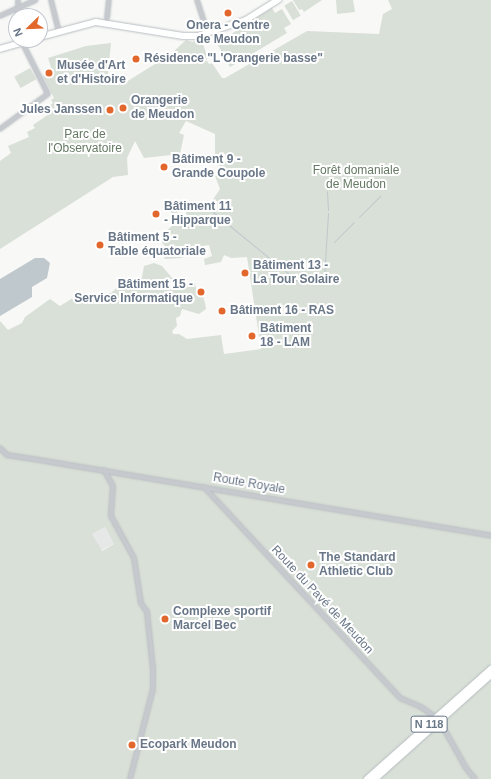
<!DOCTYPE html>
<html>
<head>
<meta charset="utf-8">
<style>
	body { margin:0 }
	#map { position:relative; width:491px; height:779px; overflow:hidden; background:#f8f8f6; font-family:Helvetica,sans-serif }
	div>[style] { position:absolute }
	.built>* { inset:0; background:#e6e7e7; transform-origin:0 0 }
	.green>* { inset:0; background:#d9e0d7; transform-origin:0 0 }
	.water>* { inset:0; background:#bfc8cd }
	.stream>* { height:1px; margin:-0.5px; padding:0 0.5px; transform-origin:0.5px; border-radius:0.5px; background:#bfc8cd }
	.roads { filter:drop-shadow(0 0 1px #b8bdc2) drop-shadow(0 0 1px #b8bdc2) }
	.minor>* { height:4px; margin:-2px; padding:0 2px; transform-origin:2px; border-radius:2px; background:#c6c9cd }
	.secondary>* { height:5.5px; margin:-2.75px; padding:0 2.75px; transform-origin:2.75px; border-radius:2.75px; background:#fff }
	.trunk>* { height:6px; margin:-3px; padding:0 3px; transform-origin:3px; border-radius:3px; background:#fff }
	.dots>* { width:11px; height:11px; translate:-50% -50%; box-sizing:border-box; border:2px solid #fff; border-radius:50% }
	span { translate:-50% -50%; white-space:nowrap; text-align:center; line-height:1.15; -webkit-text-stroke:4px #fff; paint-order:stroke }
	.shield-label span { padding:1px 3px; background:#fff; border:1px solid; border-radius:3px; -webkit-text-stroke-width:0 }
	.shield-label { font-size:11px; color:#687687; font-weight:700 }
	.poi-label { font-size:12px; color:#687687; font-weight:700 }
	.left { translate:0 -50%; text-align:left }
	.right { translate:-100% -50%; text-align:right }
	.park-label { font-size:12px; color:#657963 }
	.street-label { font-size:12px; color:#687687 }
	.north { position:absolute; left:8px; top:8px; width:40px; height:40px; box-sizing:border-box; background:#fff; border:1px solid #c3c8cf; border-radius:50%; rotate:247deg; font-size:11px; font-weight:700; line-height:16px; text-align:center; color:#687687 }
	.north::after { content:''; display:block; margin:auto; width:14px; height:18px; background:#e2672c; clip-path:polygon(50% 0,100% 100%,50% 72%,0 100%) }
</style>
</head>
<body>
<div id="map">
	<div class="built">
		<div style="left:105px;top:527px;width:19px;height:15px;rotate:62deg"></div>
	</div>
	<div class="green">
		<div style="clip-path:polygon(293px 0,322px 0,304px 12px,302px 9px,299px 10px)"></div>
		<div style="clip-path:polygon(336px 0,353px 0,355px 12px,337px 14px)"></div>
		<div style="clip-path:polygon(evenodd,388px 0,491px 0,491px 779px,0 779px,0 321px,8px 330px,22px 323px,25px 317px,50px 299px,60px 306px,76px 296px,111px 293px,125px 280px,142px 277px,144px 266px,154px 263px,162px 266px,178px 285px,195px 283px,197px 294px,202px 293px,205px 303px,206px 309px,199px 314px,182px 309px,180px 316px,176px 318px,177px 326px,172px 331px,173px 334px,179px 334px,187px 339px,221px 335px,224px 354px,261px 349px,247px 257px,231px 258px,224px 255px,221px 262px,205px 265px,204px 259px,212px 256px,209px 245px,189px 248px,182px 258px,165px 259px,163px 255px,166px 247px,162px 243px,162px 235px,173px 225px,170px 206px,176px 205px,179px 220px,187px 219px,185px 204px,194px 203px,202px 207px,210px 204px,220px 189px,215px 176px,222px 168px,215px 162px,215px 134px,186px 121px,179px 133px,184px 135px,180px 154px,144px 158px,135px 141px,127px 158px,128px 175px,113px 177px,0 249px,0 161px,11px 153px,8px 146px,29px 137px,27px 132px,35px 128px,33px 125px,49px 114px,46px 108px,53px 103px,51px 100px,54px 98px,43px 76px,53px 73px,48px 58px,86px 46px,111px 43px,108px 74px,113px 84px,123px 84px,171px 54px,186px 40px,192px 42px,201px 39px,208px 58px,206px 60px,209px 64px,212px 63px,222px 78px,225px 78px,307px 31px,379px 34px,383px 14px,392px 9px,388px 0,105px 527px,114px 544px,102px 551px,92px 534px,105px 527px)"></div>
		<div style="left:292px;top:1px;width:17px;height:9px;rotate:59deg"></div>
		<div style="clip-path:polygon(272px 8px,275px 13px,282px 9px,291px 24px,284px 28px,287px 33px,230px 67px,217px 43px)"></div>
		<div style="left:30px;top:68px;width:13px;height:18px;rotate:61deg"></div>
	</div>
	<div class="water">
		<div style="clip-path:polygon(35px 258px,44px 258px,50px 263px,47px 278px,32px 287px,32px 297px,0 316px,0 279px)"></div>
	</div>
	<div class="stream">
		<div style="left:327px;top:191px;width:19px;rotate:87deg"></div>
		<div style="left:213px;top:212px;width:114px;rotate:39.3deg"></div>
		<div style="left:359px;top:217px;width:30px;rotate:-45deg"></div>
		<div style="left:334px;top:242px;width:28px;rotate:-45deg"></div>
		<div style="left:324px;top:277px;width:64px;rotate:-86.4deg"></div>
	</div>
	<div class="roads">
		<div class="minor">
			<div style="left:18px;top:0;width:16px;rotate:90deg"></div>
			<div style="left:51px;top:0;width:33px;rotate:76deg"></div>
			<div style="left:197px;top:0;width:35px;rotate:72deg"></div>
			<div style="left:0;top:16px;width:39px;rotate:-24deg"></div>
			<div style="left:107px;top:18px;width:18px;rotate:-84deg"></div>
			<div style="left:0;top:129px;width:59px;rotate:-36.1deg"></div>
			<div style="left:48px;top:94px;width:60px;rotate:-116.6deg"></div>
			<div style="left:0;top:448px;width:10px;rotate:45deg"></div>
			<div style="left:7px;top:455px;width:26px;rotate:9deg"></div>
			<div style="left:33px;top:459px;width:464px;rotate:9.5deg"></div>
			<div style="left:104px;top:470px;width:18px;rotate:61deg"></div>
			<div style="left:113px;top:486px;width:30px;rotate:94deg"></div>
			<div style="left:111px;top:516px;width:48px;rotate:61.3deg"></div>
			<div style="left:134px;top:558px;width:46px;rotate:81.2deg"></div>
			<div style="left:141px;top:603px;width:11px;rotate:56deg"></div>
			<div style="left:147px;top:612px;width:57px;rotate:84deg"></div>
			<div style="left:153px;top:669px;width:20px;rotate:90deg"></div>
			<div style="left:153px;top:689px;width:93px;rotate:104.3deg"></div>
			<div style="left:204px;top:487px;width:288px;rotate:47.1deg"></div>
			<div style="left:400px;top:698px;width:23px;rotate:23deg"></div>
			<div style="left:421px;top:707px;width:16px;rotate:35deg"></div>
			<div style="left:443px;top:727px;width:47px;rotate:60.7deg"></div>
			<div style="left:466px;top:768px;width:14px;rotate:51deg"></div>
		</div>
		<div class="secondary">
			<div style="left:40px;top:37px;width:58px;rotate:-15deg"></div>
			<div style="left:96px;top:22px;width:88px;rotate:9.1deg"></div>
			<div style="left:183px;top:36px;width:15px"></div>
			<div style="left:198px;top:36px;width:51px;rotate:-18.4deg"></div>
			<div style="left:246px;top:20px;width:38px;rotate:-32deg"></div>
			<div style="left:0;top:49px;width:32px;rotate:-16deg"></div>
		</div>
		<div class="trunk">
			<div style="left:367px;top:779px;width:166px;rotate:-41.6deg"></div>
			<div style="left:375px;top:779px;width:156px;rotate:-41.9deg"></div>
		</div>
	</div>
	<div class="dots">
		<div style="left:228px;top:13px;background:#e2672c"></div>
		<div style="left:136px;top:59px;background:#e2672c"></div>
		<div style="left:49px;top:73px;background:#e2672c"></div>
		<div style="left:123px;top:108px;background:#e2672c"></div>
		<div style="left:110px;top:110px;background:#e2672c"></div>
		<div style="left:164px;top:167px;background:#e2672c"></div>
		<div style="left:156px;top:214px;background:#e2672c"></div>
		<div style="left:100px;top:245px;background:#e2672c"></div>
		<div style="left:245px;top:273px;background:#e2672c"></div>
		<div style="left:201px;top:292px;background:#e2672c"></div>
		<div style="left:222px;top:311px;background:#e2672c"></div>
		<div style="left:252px;top:336px;background:#e2672c"></div>
		<div style="left:311px;top:565px;background:#e2672c"></div>
		<div style="left:165px;top:619px;background:#e2672c"></div>
		<div style="left:132px;top:745px;background:#e2672c"></div>
	</div>
	<div class="shield-label">
		<span style="left:429px;top:724px">N 118</span>
	</div>
	<div class="poi-label">
		<span style="left:228px;top:33px">Onera - Centre<br>de Meudon</span>
		<span class="left" style="left:144px;top:59px">Résidence "L'Orangerie basse"</span>
		<span class="left" style="left:57px;top:73px">Musée d'Art<br>et d'Histoire</span>
		<span class="left" style="left:131px;top:108px">Orangerie<br>de Meudon</span>
		<span class="right" style="left:102px;top:110px">Jules Janssen</span>
		<span class="left" style="left:172px;top:167px">Bâtiment 9 -<br>Grande Coupole</span>
		<span class="left" style="left:164px;top:214px">Bâtiment 11<br>- Hipparque</span>
		<span class="left" style="left:108px;top:245px">Bâtiment 5 -<br>Table équatoriale</span>
		<span class="left" style="left:253px;top:273px">Bâtiment 13 -<br>La Tour Solaire</span>
		<span class="right" style="left:193px;top:292px">Bâtiment 15 -<br>Service Informatique</span>
		<span class="left" style="left:230px;top:311px">Bâtiment 16 - RAS</span>
		<span class="left" style="left:260px;top:336px">Bâtiment<br>18 - LAM</span>
		<span class="left" style="left:319px;top:565px">The Standard<br>Athletic Club</span>
		<span class="left" style="left:173px;top:619px">Complexe sportif<br>Marcel Bec</span>
		<span class="left" style="left:140px;top:745px">Ecopark Meudon</span>
	</div>
	<div class="park-label">
		<span style="left:85px;top:142px">Parc de<br>l'Observatoire</span>
		<span style="left:356px;top:178px">Forêt domaniale<br>de Meudon</span>
	</div>
	<div class="street-label">
		<span style="left:249px;top:484px;rotate:10deg">Route Royale</span>
		<span style="left:322px;top:600px;rotate:47deg">Route du Pavé de Meudon</span>
	</div>
	<div class="north">N</div>
</div>
</body>
</html>
